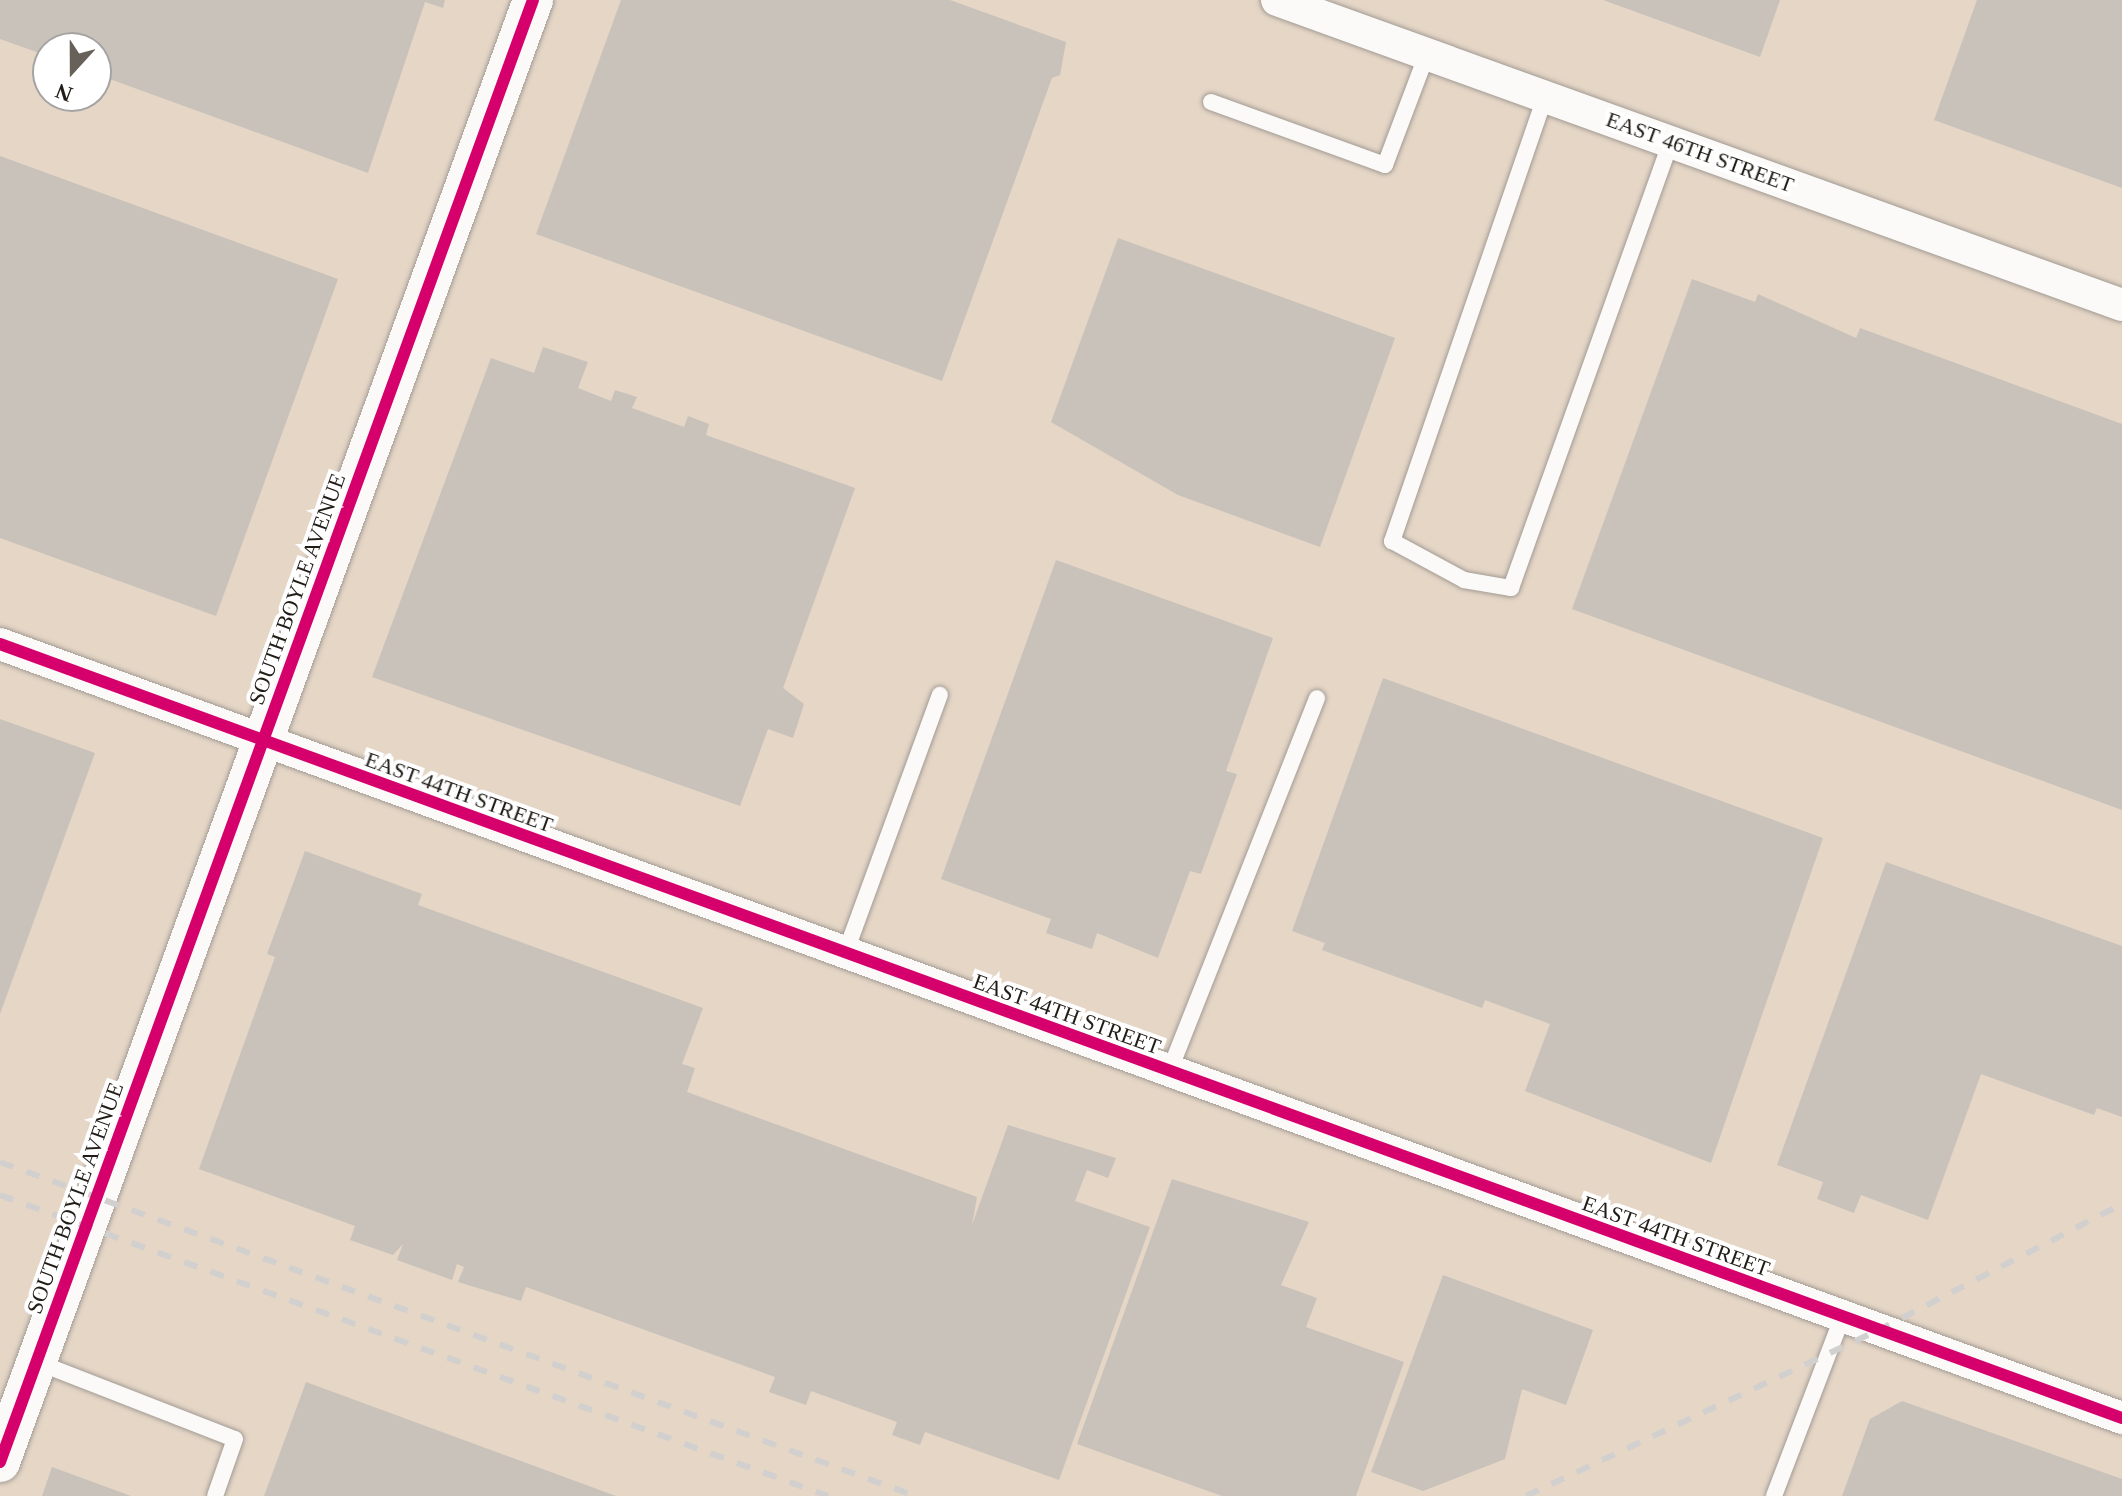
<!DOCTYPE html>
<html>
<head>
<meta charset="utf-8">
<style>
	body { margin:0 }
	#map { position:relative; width:2122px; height:1496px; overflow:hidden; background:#e9e0d7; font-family:Georgia,serif }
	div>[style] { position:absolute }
	.built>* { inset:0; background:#e5d6c6 }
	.building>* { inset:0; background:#c9c2bb }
	.roads { filter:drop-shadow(0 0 2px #a29b94) drop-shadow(0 0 2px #a29b94) }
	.service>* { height:16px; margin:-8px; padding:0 8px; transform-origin:8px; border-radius:8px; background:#fcfaf9 }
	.minor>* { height:32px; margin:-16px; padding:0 16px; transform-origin:16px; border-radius:16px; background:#fcfaf9 }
	.tertiary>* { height:40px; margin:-20px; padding:0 20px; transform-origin:20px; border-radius:20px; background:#fcfaf9 }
	.rail>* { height:6px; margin-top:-3px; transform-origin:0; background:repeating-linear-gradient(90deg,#d2d0ce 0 14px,transparent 0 28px) }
	.cycleway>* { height:12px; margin:-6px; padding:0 6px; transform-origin:6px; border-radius:6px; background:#d6006c }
	span { translate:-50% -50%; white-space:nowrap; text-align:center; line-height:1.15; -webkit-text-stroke:8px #fff; paint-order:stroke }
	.street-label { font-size:22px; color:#211c16 }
	.north { position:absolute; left:32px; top:32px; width:80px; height:80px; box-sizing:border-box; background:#fff; border:2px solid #a6a4a2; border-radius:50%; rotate:201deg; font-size:22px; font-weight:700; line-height:32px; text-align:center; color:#211c16 }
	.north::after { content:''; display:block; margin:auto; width:28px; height:36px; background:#67615a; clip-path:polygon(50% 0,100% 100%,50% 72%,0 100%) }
</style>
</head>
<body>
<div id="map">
	<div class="built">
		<div style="clip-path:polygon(evenodd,0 0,2122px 0,2122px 1496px,0 1496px,0 0,48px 48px,96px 48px,96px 96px,48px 96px,48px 48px)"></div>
	</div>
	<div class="building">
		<div style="clip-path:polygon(0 0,445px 0,443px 8px,425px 2px,368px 173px,96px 74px,96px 48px,48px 48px,48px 56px,0 39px)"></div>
		<div style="clip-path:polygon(621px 0,950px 0,1066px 42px,1060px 75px,1052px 78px,942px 381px,536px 234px)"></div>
		<div style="clip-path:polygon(1603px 0,1780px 0,1760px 57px)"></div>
		<div style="clip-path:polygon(1977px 0,2122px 0,2122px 188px,1934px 120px)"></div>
		<div style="clip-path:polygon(0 156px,338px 279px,216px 616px,0 538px)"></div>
		<div style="clip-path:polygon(1118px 238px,1395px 338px,1320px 547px,1178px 495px,1051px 422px)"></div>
		<div style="clip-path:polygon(1692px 279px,1755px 302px,1758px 294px,1856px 338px,1860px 328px,2122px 424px,2122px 810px,1572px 609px)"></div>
		<div style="clip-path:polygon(543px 347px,588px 362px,578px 388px,611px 401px,615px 390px,637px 397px,632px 408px,684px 427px,688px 416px,709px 424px,706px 435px,855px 488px,783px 688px,804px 704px,793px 738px,768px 729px,740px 806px,372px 677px,491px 358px,534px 373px)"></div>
		<div style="clip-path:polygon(1056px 560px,1273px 638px,1226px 771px,1237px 774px,1201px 874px,1190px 871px,1158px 958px,1097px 933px,1092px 949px,1046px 933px,1051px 919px,941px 879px)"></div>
		<div style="clip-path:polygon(1383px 678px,1823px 838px,1711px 1163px,1525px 1091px,1550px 1024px,1485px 1000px,1482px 1008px,1322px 950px,1325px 943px,1292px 931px)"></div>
		<div style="clip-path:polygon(0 719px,95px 753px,0 1014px)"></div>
		<div style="clip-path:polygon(305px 851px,422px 894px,418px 905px,703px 1008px,682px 1064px,695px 1068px,687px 1092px,977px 1197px,972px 1225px,1008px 1125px,1116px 1158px,1108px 1178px,1087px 1170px,1075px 1201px,1150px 1227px,1059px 1480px,925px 1432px,920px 1445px,892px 1435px,897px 1422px,811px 1391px,806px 1405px,769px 1392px,775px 1377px,526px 1287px,521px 1301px,458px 1282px,464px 1267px,457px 1264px,452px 1280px,397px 1260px,403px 1244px,393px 1255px,350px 1240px,355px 1226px,199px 1169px,275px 957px,267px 954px)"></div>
		<div style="clip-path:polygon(1886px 862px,2122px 946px,2122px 1117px,2097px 1108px,2094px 1115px,1981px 1074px,1928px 1220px,1861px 1195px,1854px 1213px,1817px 1199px,1823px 1182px,1777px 1165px)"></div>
		<div style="clip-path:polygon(1172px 1179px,1309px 1222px,1281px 1285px,1317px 1298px,1306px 1327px,1404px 1362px,1356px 1496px,1222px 1496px,1077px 1444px)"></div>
		<div style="clip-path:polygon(1443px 1275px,1593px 1330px,1566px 1405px,1522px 1389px,1505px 1459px,1423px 1491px,1371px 1472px)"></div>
		<div style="clip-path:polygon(306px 1382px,616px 1496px,264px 1496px)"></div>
		<div style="clip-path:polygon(1902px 1401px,2122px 1479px,2122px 1496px,1842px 1496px,1870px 1419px)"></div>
		<div style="clip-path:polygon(52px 1467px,131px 1496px,42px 1496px)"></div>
	</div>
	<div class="roads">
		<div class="service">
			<div style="left:1545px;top:97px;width:470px;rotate:109deg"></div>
			<div style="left:1392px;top:541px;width:82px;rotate:28.4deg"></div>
			<div style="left:1464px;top:580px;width:48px;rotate:9.7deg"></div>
			<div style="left:1511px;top:588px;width:474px;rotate:-70.3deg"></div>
			<div style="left:1211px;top:102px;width:185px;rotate:19.9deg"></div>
			<div style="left:1385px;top:165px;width:119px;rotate:-69.3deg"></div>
			<div style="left:845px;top:954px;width:276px;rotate:-69.9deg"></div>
			<div style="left:1169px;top:1072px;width:402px;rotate:-68.4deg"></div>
			<div style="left:37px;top:1362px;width:212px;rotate:21.3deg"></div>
			<div style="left:235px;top:1439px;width:60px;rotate:109.3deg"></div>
			<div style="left:1774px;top:1496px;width:191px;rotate:-69.1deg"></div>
		</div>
		<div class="minor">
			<div style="left:1277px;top:0;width:898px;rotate:19.85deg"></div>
			<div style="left:0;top:644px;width:2259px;rotate:20.04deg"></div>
		</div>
		<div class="tertiary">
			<div style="left:0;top:1462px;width:1556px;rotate:-69.97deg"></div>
		</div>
	</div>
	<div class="rail">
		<div style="left:0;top:1162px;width:974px;rotate:20.05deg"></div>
		<div style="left:0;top:1195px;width:881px;rotate:19.98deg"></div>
		<div style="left:1526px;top:1496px;width:388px;rotate:-25.2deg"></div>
		<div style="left:1877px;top:1331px;width:276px;rotate:-27.4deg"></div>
	</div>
	<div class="cycleway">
		<div style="left:0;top:644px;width:2259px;rotate:20.04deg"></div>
		<div style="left:0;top:1462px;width:1556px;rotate:-69.97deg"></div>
	</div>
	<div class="street-label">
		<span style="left:1700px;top:152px;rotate:20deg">EAST 46TH STREET</span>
		<span style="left:297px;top:589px;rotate:-70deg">SOUTH BOYLE AVENUE</span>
		<span style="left:459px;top:792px;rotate:20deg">EAST 44TH STREET</span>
		<span style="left:1067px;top:1014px;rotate:20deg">EAST 44TH STREET</span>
		<span style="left:75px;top:1198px;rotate:-70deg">SOUTH BOYLE AVENUE</span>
		<span style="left:1676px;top:1236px;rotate:20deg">EAST 44TH STREET</span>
	</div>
	<div class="north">N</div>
</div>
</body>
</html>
